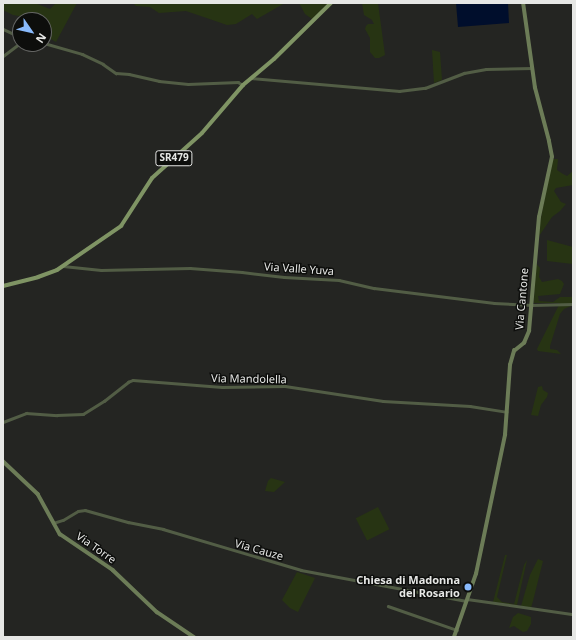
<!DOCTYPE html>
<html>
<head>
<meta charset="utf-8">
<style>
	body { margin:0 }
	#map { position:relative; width:576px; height:640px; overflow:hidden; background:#242522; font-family:"Noto Sans",sans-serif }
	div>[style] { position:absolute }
	.green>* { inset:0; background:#273413; transform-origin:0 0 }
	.water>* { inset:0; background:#000e2c }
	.minor>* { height:2.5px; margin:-1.25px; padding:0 1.25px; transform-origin:1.25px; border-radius:1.25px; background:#525d45 }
	.secondary>* { height:3.5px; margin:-1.75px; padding:0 1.75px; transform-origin:1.75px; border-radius:1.75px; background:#6c7c57 }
	.primary>* { height:4px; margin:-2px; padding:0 2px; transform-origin:2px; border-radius:2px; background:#7f9464 }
	.dots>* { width:11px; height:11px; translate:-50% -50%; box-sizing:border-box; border:2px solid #0d0e0c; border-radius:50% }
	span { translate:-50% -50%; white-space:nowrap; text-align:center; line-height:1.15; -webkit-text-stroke:3px #0d0e0c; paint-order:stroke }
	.shield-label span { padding:1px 3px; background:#0d0e0c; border:1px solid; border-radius:3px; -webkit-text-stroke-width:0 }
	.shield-label { font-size:10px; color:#e6e7e5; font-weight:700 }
	.street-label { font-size:11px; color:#e6e7e5 }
	.poi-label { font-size:11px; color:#e6e7e5; font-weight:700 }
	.right { translate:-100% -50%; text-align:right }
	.frame { position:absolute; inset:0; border:4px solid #e6e7e5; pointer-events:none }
	.north { position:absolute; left:12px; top:12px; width:40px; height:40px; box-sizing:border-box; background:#0d0e0c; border:1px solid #646563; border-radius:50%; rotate:124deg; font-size:11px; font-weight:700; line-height:16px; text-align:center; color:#e6e7e5 }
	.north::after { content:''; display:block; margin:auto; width:14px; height:18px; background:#89bafc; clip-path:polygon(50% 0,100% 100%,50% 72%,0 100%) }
</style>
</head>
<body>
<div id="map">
	<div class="green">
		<div style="clip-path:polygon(3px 3px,35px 3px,50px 9px,56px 3px,77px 3px,56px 42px,44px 35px,47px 25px,44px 20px,13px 15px,3px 10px)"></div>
		<div style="clip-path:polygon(133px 3px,285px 3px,257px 19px,252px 14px,236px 24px,227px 25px,186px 11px,159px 13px,150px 7px,136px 6px)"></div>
		<div style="clip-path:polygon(299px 3px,328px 3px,312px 19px,305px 14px)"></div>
		<div style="clip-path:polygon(362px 3px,378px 3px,385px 55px,379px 58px,375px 58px,370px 52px,370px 38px,365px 29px,366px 26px,368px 24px,374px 24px,372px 20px,364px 15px)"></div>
		<div style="clip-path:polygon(432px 50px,440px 52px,442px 80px,434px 83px)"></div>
		<div style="clip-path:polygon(552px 159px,558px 159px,557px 170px,563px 174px,567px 176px,573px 171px,573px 185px,556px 188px,554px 191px,561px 202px,566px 204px,560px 211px,552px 217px,537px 239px)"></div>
		<div style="clip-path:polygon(547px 240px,573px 247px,573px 264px,547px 261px)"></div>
		<div style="clip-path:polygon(535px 262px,540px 268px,539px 277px,542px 282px,558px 279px,562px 281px,564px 284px,560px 294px,538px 296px,539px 301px,553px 302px,560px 297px,573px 297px,573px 305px,564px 309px,560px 314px,550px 346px,550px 349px,557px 350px,561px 354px,538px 351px,537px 349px,560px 303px,534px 303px)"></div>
		<div style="clip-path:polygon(542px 386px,543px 390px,548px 393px,547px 397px,541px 405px,538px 416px,531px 415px,538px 387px)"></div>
		<div style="clip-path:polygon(271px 478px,285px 482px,274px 492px,265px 491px,268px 481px)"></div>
		<div style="left:378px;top:507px;width:25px;height:25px;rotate:63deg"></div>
		<div style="clip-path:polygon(505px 555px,507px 555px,497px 597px,502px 602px,514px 604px,524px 565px,527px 560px,517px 605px,493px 602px)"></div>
		<div style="clip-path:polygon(538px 559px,543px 561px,533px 601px,531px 608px,521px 606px,530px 575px)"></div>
		<div style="clip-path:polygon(297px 572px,315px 578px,298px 612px,290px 608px,282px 600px)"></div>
		<div style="clip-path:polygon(518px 613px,531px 617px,531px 624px,527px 631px,523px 632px,514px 626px,509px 628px,513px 617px)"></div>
	</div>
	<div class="water">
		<div style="clip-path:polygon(456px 3px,508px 3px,509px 23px,458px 27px)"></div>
	</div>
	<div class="minor">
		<div style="left:3px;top:29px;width:19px;rotate:25deg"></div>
		<div style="left:44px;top:43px;width:40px;rotate:16deg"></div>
		<div style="left:82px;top:54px;width:23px;rotate:25deg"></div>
		<div style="left:103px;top:64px;width:16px;rotate:35deg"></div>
		<div style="left:116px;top:73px;width:13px;rotate:4deg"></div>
		<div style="left:129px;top:74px;width:31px;rotate:13deg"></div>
		<div style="left:159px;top:81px;width:29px;rotate:6deg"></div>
		<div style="left:188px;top:84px;width:50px;rotate:-2.3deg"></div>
		<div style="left:238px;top:82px;width:6px;rotate:31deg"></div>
		<div style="left:3px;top:56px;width:21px;rotate:-37deg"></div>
		<div style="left:251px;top:78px;width:149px;rotate:5deg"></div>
		<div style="left:399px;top:91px;width:26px;rotate:-7deg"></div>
		<div style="left:425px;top:88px;width:42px;rotate:-21deg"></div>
		<div style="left:464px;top:73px;width:22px;rotate:-10deg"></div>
		<div style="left:486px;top:69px;width:46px;rotate:-1.2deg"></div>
		<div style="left:63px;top:266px;width:38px;rotate:6deg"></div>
		<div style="left:101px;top:270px;width:89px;rotate:-1.3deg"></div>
		<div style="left:190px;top:268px;width:52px;rotate:4.4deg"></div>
		<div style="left:242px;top:272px;width:42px;rotate:6.8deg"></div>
		<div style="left:284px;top:277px;width:55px;rotate:3.1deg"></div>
		<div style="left:339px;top:280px;width:36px;rotate:13deg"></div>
		<div style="left:374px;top:288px;width:121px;rotate:7.1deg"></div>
		<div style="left:494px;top:303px;width:38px;rotate:3deg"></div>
		<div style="left:532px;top:305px;width:41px;rotate:-1.4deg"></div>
		<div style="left:3px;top:422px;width:25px;rotate:-21deg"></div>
		<div style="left:26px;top:413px;width:31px;rotate:4deg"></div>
		<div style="left:57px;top:415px;width:26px;rotate:-2deg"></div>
		<div style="left:83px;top:414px;width:25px;rotate:-32deg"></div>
		<div style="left:104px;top:401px;width:31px;rotate:-38deg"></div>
		<div style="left:128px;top:382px;width:5px;rotate:-22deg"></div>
		<div style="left:133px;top:380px;width:89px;rotate:4.5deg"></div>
		<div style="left:222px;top:387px;width:63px;rotate:-0.9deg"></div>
		<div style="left:285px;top:386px;width:99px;rotate:8.7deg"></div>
		<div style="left:383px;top:401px;width:87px;rotate:3.3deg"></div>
		<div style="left:470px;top:406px;width:37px;rotate:9deg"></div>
		<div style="left:53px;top:523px;width:10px;rotate:-17deg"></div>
		<div style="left:63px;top:520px;width:17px;rotate:-31deg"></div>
		<div style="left:78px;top:511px;width:7px;rotate:-8deg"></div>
		<div style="left:85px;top:510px;width:45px;rotate:15.6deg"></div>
		<div style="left:128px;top:522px;width:36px;rotate:11deg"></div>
		<div style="left:163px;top:529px;width:144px;rotate:16.5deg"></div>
		<div style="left:301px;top:570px;width:168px;rotate:10.6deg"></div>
		<div style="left:467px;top:599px;width:107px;rotate:8.1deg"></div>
		<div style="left:388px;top:606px;width:73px;rotate:19.2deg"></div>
	</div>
	<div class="secondary">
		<div style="left:3px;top:461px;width:48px;rotate:43.3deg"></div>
		<div style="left:38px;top:494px;width:46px;rotate:61.2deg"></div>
		<div style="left:60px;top:534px;width:64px;rotate:34.2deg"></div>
		<div style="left:113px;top:570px;width:61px;rotate:43.7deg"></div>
		<div style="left:157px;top:612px;width:45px;rotate:34deg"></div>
		<div style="left:454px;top:637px;width:67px;rotate:-70.8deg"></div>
		<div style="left:476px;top:574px;width:142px;rotate:-78.2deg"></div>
		<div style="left:505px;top:435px;width:70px;rotate:-85.9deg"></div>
		<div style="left:510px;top:365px;width:15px;rotate:-74deg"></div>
		<div style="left:514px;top:351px;width:13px;rotate:-39deg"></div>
		<div style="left:524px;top:343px;width:13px;rotate:-67deg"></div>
		<div style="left:529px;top:331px;width:114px;rotate:-85deg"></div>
		<div style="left:539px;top:217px;width:61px;rotate:-77.8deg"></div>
		<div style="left:552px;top:157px;width:16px;rotate:-101deg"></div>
		<div style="left:549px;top:141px;width:55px;rotate:-104.8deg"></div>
		<div style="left:535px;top:88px;width:86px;rotate:-98deg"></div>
	</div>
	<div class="primary">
		<div style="left:3px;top:286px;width:36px;rotate:-14deg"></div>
		<div style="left:38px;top:277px;width:20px;rotate:-20deg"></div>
		<div style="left:57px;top:270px;width:78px;rotate:-34.5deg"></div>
		<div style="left:121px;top:226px;width:57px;rotate:-57.1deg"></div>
		<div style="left:152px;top:178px;width:67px;rotate:-42deg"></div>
		<div style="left:202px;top:133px;width:63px;rotate:-49.5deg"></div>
		<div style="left:243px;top:85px;width:40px;rotate:-40deg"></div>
		<div style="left:274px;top:59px;width:80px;rotate:-44.5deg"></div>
	</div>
	<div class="dots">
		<div style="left:468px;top:587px;background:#89bafc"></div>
	</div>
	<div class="shield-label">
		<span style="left:174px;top:158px">SR479</span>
	</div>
	<div class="street-label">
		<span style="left:299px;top:269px;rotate:4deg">Via Valle Yuva</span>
		<span style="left:522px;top:299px;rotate:-85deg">Via Cantone</span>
		<span style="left:249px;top:379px;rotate:1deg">Via Mandolella</span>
		<span style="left:96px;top:548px;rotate:35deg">Via Torre</span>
		<span style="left:259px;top:550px;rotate:16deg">Via Cauze</span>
	</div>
	<div class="poi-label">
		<span class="right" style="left:460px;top:587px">Chiesa di Madonna<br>del Rosario</span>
	</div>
	<div class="frame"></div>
	<div class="north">N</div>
</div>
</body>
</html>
